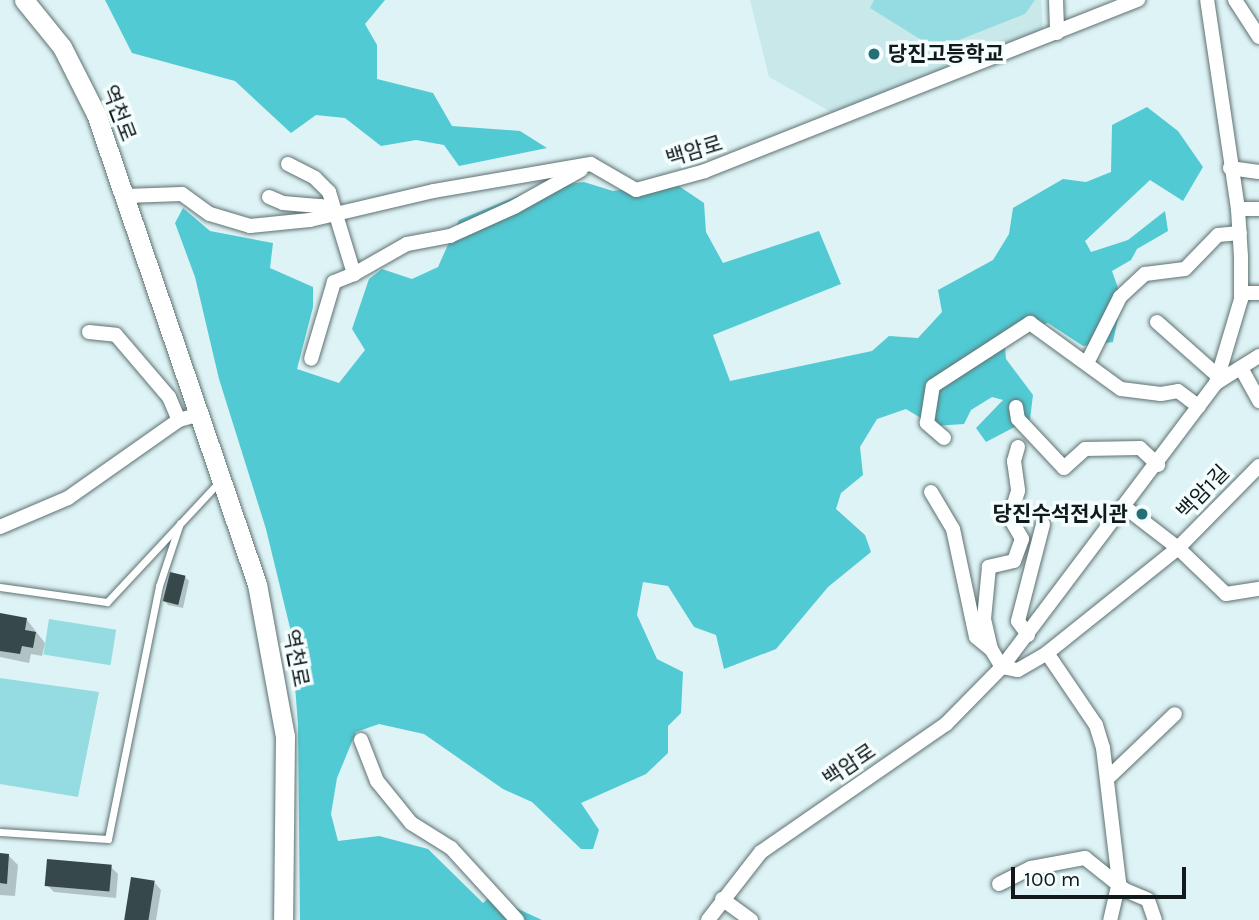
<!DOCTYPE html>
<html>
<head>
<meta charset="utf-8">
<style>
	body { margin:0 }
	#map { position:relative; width:1259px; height:920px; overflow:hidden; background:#def3f5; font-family:Karla,"Noto Sans KR",sans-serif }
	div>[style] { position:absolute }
	.built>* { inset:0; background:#c9e8ea }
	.green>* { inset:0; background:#94dce1; transform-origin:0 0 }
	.forest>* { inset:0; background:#51cad3 }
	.shadow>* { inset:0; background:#0003 }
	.building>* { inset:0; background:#364849; transform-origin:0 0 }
	.roads { filter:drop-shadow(0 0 2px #5e7172) drop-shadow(0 0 2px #5e7172) }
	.lane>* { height:7px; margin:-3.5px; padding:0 3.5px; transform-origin:3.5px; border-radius:3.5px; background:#fff }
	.street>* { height:14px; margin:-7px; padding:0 7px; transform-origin:7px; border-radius:7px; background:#fff }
	.secondary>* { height:19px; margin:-9.5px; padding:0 9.5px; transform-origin:9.5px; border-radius:9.5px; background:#fff }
	.dots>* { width:19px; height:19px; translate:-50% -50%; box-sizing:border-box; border:4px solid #f5fefe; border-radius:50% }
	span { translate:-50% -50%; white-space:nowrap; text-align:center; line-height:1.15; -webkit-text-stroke:7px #f5fefe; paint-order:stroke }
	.poi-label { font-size:21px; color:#12191a; font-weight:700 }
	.left { translate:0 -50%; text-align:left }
	.right { translate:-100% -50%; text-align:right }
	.street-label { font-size:21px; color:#12191a }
	.scale { position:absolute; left:1011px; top:867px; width:175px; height:32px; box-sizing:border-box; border:4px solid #12191a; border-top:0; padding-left:9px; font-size:21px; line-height:24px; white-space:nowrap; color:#12191a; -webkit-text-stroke:5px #f5fefe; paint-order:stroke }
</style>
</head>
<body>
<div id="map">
	<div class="built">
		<div style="clip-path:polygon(750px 0,1041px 0,1043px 31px,833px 113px,769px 77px)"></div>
	</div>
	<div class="green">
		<div style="clip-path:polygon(874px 0,1035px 0,1025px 14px,936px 49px,870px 8px)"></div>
		<div style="left:49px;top:619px;width:68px;height:36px;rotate:9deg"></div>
		<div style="clip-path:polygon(0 678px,99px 692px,78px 797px,0 784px)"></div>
	</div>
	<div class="forest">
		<div style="clip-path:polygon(105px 0,385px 0,365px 24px,377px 45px,377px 79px,433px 93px,452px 126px,520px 131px,547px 148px,459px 166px,444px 145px,416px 140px,381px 146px,345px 118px,316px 115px,291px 133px,235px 81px,132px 53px)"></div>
		<div style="clip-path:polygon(1147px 107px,1178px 131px,1203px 167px,1183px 201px,1150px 180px,1085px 241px,1091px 252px,1128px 240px,1165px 211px,1168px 231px,1137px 249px,1131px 260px,1112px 271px,1122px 299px,1113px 342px,1083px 346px,1048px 323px,1004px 335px,1006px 359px,1033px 395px,1030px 419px,986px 442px,976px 428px,1003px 400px,992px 397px,971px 410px,964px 424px,934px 426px,906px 409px,877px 419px,860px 447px,863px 475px,841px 493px,836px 509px,865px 535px,871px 552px,828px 587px,776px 649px,724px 669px,716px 635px,694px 627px,668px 586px,643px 582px,637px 615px,657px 659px,683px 672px,681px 713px,668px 726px,668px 753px,646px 774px,581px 803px,599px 830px,593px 849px,581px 849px,532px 802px,503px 789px,424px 734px,379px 724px,356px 732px,337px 778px,331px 814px,338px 841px,379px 836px,428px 849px,483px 903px,496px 891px,516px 908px,542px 920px,300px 920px,298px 725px,291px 632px,266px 529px,219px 379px,195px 277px,175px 223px,183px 208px,210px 231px,273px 243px,270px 268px,313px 287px,313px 307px,297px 369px,339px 383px,365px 350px,352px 329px,369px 279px,382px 269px,412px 279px,438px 267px,459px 220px,537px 188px,584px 182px,613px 191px,673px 182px,704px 203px,706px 232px,723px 263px,819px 231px,841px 284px,713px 335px,730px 381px,872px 351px,889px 336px,918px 338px,942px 312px,938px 290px,993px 260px,1009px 234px,1013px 208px,1063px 179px,1086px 182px,1111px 172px,1112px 125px)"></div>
	</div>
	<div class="shadow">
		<div style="clip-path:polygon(185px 577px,189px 581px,183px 608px,168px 605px,164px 601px)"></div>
		<div style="clip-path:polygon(0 615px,27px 620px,45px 643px,42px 656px,31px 654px,29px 663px,0 657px)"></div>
		<div style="clip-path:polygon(0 855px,9px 856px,18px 865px,15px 896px,0 895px)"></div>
		<div style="clip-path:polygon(111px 867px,118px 874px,116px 898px,54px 892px,47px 885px)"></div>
		<div style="clip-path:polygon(155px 883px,161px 890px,156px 920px,125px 920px)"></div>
	</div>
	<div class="building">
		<div style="left:170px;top:572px;width:16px;height:30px;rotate:14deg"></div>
		<div style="clip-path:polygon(0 613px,27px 618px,25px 630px,36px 632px,33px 648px,22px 646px,20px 654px,0 651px)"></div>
		<div style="clip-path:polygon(0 853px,9px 854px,7px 884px,0 883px)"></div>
		<div style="left:47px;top:859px;width:65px;height:27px;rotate:5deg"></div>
		<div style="left:131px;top:877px;width:24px;height:44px;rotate:9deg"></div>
	</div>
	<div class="roads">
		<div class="lane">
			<div style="left:0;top:587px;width:108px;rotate:8deg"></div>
			<div style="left:107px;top:602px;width:166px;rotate:-47deg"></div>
			<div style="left:0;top:832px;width:108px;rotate:3.7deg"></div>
			<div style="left:108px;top:839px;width:258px;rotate:-78.6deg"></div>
			<div style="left:159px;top:586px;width:66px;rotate:-71.6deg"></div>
		</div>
		<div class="street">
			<div style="left:1056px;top:0;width:33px;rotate:88deg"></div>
			<div style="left:1235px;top:0;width:44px;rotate:57deg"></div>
			<div style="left:288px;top:164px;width:30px;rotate:27deg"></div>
			<div style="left:315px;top:178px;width:20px;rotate:45deg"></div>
			<div style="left:329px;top:192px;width:86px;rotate:73deg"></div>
			<div style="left:354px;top:274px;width:22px;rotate:158deg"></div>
			<div style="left:334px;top:282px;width:80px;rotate:106.6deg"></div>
			<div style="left:591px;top:164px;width:52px;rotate:30deg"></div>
			<div style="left:636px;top:190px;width:72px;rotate:-15.4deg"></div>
			<div style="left:705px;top:171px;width:466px;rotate:-21.6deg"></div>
			<div style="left:1230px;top:168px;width:29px;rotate:8deg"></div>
			<div style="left:125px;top:196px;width:57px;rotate:-2deg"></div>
			<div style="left:182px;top:194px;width:34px;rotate:36deg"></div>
			<div style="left:210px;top:214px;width:42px;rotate:16.7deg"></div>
			<div style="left:250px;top:226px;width:60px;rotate:-5.7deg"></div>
			<div style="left:310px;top:220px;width:127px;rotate:-13.2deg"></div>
			<div style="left:434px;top:191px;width:159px;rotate:-9.8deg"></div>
			<div style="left:269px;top:197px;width:15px;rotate:23deg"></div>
			<div style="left:283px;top:203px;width:38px;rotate:5deg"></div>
			<div style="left:321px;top:206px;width:17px;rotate:28deg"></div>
			<div style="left:1238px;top:209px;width:21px"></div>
			<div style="left:354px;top:274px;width:61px;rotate:-29.5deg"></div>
			<div style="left:407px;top:244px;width:44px;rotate:-10.5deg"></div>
			<div style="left:450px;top:236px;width:72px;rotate:-24.4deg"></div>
			<div style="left:516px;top:206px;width:74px;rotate:-29deg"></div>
			<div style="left:1241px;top:293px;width:18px"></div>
			<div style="left:1157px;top:322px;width:81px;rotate:41.5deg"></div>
			<div style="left:89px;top:332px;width:27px;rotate:6deg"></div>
			<div style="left:116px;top:335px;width:82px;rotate:49.5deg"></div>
			<div style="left:169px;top:397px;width:25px;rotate:67deg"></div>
			<div style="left:1087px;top:363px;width:74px;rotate:-63.4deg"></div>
			<div style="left:1120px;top:297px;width:34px;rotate:-43deg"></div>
			<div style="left:1145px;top:274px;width:40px;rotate:-7.1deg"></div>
			<div style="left:1185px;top:269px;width:47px;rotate:-45.9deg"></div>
			<div style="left:1218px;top:235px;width:22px;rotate:-5deg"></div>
			<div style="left:1241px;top:368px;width:38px;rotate:61deg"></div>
			<div style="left:1216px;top:383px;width:51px;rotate:-32.1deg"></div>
			<div style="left:1016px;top:407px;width:12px;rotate:81deg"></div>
			<div style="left:1018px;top:419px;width:67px;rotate:46.8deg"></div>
			<div style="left:1064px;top:468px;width:28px;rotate:-42deg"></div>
			<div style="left:1085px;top:449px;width:55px;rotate:-1deg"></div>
			<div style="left:1140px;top:448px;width:25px;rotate:43deg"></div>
			<div style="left:944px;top:438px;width:23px;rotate:-139deg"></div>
			<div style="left:927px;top:423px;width:37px;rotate:-81deg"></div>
			<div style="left:933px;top:386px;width:116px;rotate:-33deg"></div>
			<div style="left:1030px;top:323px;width:112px;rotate:36deg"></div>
			<div style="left:1121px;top:389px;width:40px;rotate:7.1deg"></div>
			<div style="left:1161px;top:394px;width:17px;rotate:-10deg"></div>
			<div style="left:1178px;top:391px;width:26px;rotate:37deg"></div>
			<div style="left:1018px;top:447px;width:15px;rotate:106deg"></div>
			<div style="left:1014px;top:461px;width:30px;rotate:82deg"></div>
			<div style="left:1018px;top:491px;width:28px;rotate:107deg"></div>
			<div style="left:1010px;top:518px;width:24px;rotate:60deg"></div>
			<div style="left:1022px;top:539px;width:23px;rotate:110deg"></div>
			<div style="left:1014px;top:561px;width:26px;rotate:167deg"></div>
			<div style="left:989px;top:567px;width:52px;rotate:95.5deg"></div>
			<div style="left:984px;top:619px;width:31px;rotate:77deg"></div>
			<div style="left:991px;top:649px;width:21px;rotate:59deg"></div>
			<div style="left:1002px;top:667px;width:16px;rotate:11deg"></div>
			<div style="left:1018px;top:670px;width:34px;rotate:-30deg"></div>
			<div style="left:1047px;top:653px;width:168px;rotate:-38.7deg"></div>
			<div style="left:1178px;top:548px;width:115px;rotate:-45.4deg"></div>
			<div style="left:931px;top:492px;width:43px;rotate:59.3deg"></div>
			<div style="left:953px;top:529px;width:110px;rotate:78deg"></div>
			<div style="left:976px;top:637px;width:19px;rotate:39deg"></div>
			<div style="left:1126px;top:508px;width:66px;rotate:37.6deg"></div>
			<div style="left:1178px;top:548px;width:66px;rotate:43.8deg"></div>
			<div style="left:1226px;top:594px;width:33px;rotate:-9deg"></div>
			<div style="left:0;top:527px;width:74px;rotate:-23.1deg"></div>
			<div style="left:68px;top:498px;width:136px;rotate:-35.1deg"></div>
			<div style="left:179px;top:420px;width:22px;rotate:-16deg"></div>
			<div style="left:1028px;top:635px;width:17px;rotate:-126deg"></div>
			<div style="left:1018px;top:621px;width:100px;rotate:-75.5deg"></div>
			<div style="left:1047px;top:653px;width:87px;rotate:55.8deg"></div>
			<div style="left:1096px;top:725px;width:24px;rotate:73deg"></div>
			<div style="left:1103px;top:748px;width:135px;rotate:83.2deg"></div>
			<div style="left:1119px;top:882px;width:39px;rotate:103deg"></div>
			<div style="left:361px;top:740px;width:44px;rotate:68.7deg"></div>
			<div style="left:377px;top:781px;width:54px;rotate:51deg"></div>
			<div style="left:411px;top:823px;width:47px;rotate:32deg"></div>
			<div style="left:451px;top:848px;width:98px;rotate:47.5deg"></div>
			<div style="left:1109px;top:777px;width:91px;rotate:-43.7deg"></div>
			<div style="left:999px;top:884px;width:36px;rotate:-27deg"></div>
			<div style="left:1031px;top:868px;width:55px;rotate:-10.5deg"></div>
			<div style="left:1085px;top:858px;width:51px;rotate:38.7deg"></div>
			<div style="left:1125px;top:890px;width:25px;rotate:23deg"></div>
			<div style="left:1148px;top:900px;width:21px;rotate:71deg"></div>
			<div style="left:722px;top:899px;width:36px;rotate:36deg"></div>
			<div style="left:708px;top:920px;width:86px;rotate:-52.1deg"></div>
			<div style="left:761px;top:852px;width:225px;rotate:-34.7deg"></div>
			<div style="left:946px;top:724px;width:80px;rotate:-45.5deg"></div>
			<div style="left:1002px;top:667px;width:356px;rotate:-53deg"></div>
			<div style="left:1216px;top:383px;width:88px;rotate:-73.4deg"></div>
			<div style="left:1241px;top:299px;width:42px;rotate:-90deg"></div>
			<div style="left:1241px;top:257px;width:48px;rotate:-93.6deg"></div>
			<div style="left:1238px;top:209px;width:211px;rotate:-98.4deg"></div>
		</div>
		<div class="secondary">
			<div style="left:24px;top:0;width:60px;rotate:51deg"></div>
			<div style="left:62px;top:47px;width:75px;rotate:63.1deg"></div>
			<div style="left:96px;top:114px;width:497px;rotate:71.1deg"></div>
			<div style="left:257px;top:584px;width:155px;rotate:79.6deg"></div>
			<div style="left:285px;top:736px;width:184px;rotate:90.6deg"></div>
		</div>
	</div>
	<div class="dots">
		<div style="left:874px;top:54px;background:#257075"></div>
		<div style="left:1142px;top:514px;background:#257075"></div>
	</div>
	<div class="poi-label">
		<span class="left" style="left:888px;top:54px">당진고등학교</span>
		<span class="right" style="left:1128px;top:514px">당진수석전시관</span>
	</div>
	<div class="street-label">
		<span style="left:119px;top:113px;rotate:69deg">역천로</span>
		<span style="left:694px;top:151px;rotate:-17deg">백암로</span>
		<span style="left:1203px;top:492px;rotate:-46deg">백암1길</span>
		<span style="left:296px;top:658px;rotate:79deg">역천로</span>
		<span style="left:849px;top:765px;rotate:-34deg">백암로</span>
	</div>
	<div class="scale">100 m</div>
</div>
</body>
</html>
